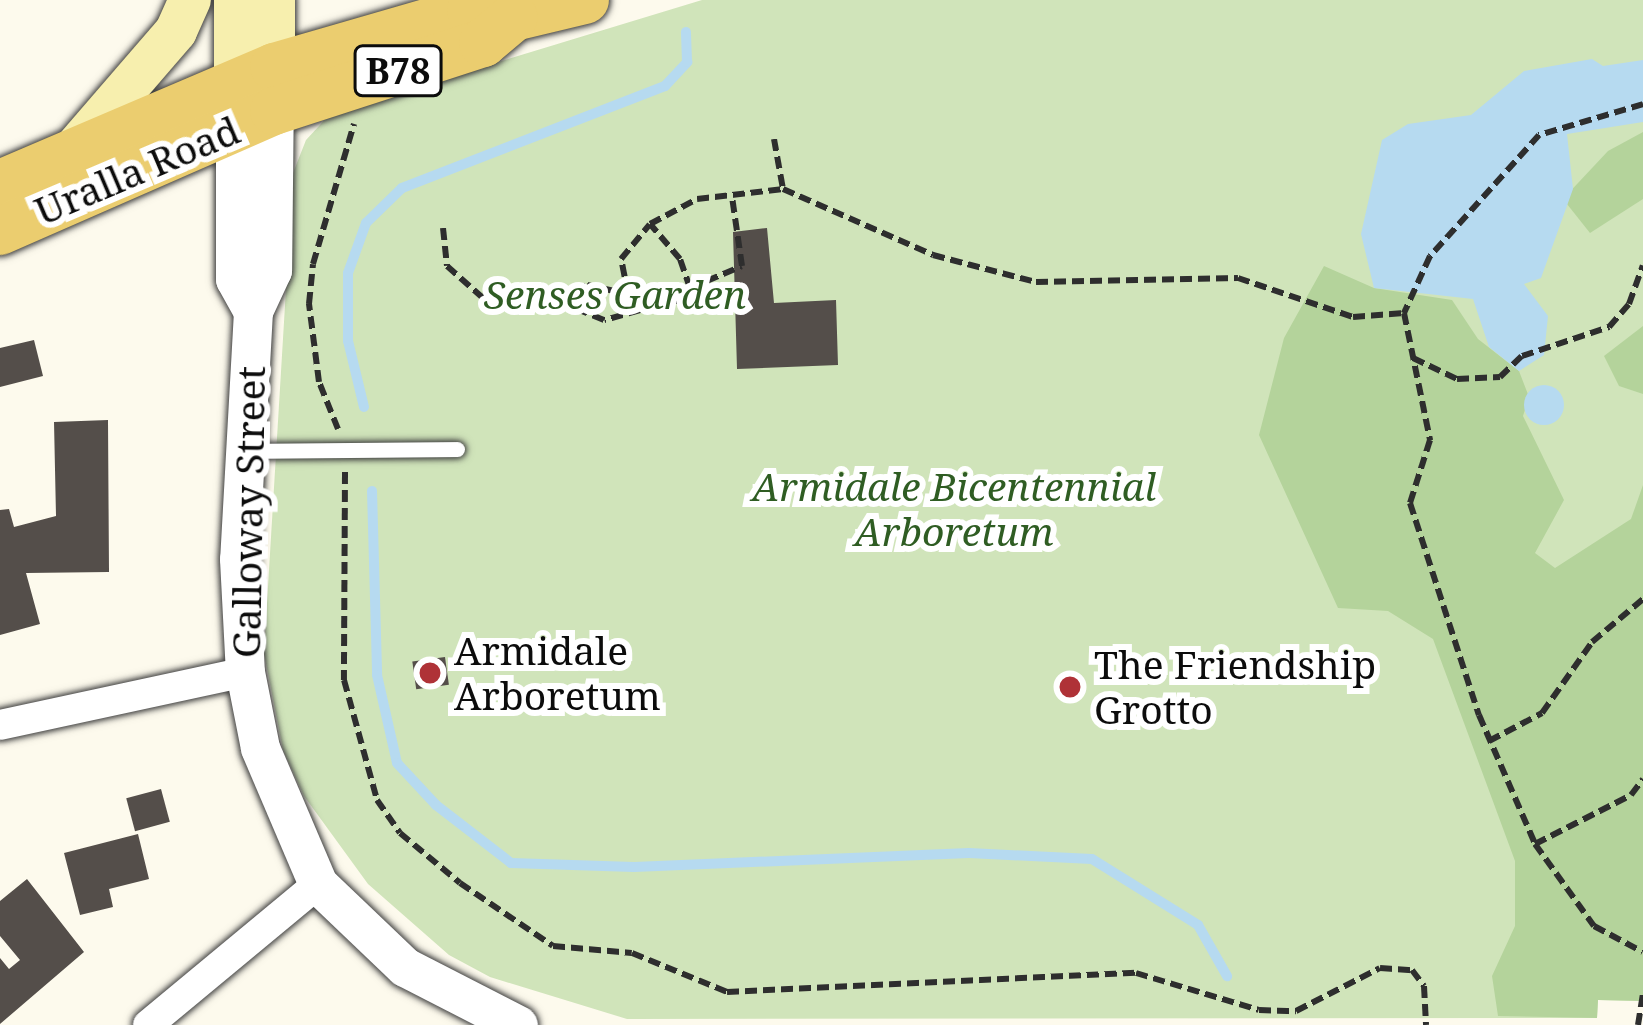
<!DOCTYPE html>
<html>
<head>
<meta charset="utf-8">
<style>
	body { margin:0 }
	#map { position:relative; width:1643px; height:1025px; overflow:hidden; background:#fdfaed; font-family:"Noto Serif",serif }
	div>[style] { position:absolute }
	.green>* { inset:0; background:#d0e4ba }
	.forest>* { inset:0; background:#b4d39b }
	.water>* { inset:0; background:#b6daf0 }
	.round { border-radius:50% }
	.stream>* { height:10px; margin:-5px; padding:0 5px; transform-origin:5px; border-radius:5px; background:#b6daf0 }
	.building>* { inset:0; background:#544e4a; transform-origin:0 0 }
	.path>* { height:6px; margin-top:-3px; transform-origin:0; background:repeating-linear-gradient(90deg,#2e2e2e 0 12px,transparent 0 18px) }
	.roads { filter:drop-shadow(0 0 3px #3f3f3f) drop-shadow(0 0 3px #3f3f3f) }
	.service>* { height:15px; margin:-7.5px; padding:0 7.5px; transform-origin:7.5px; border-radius:7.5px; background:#fff }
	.minor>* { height:30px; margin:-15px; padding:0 15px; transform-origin:15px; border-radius:15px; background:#fff }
	.tertiary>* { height:39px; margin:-19.5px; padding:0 19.5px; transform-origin:19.5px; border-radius:19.5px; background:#fff }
	.secondary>* { height:42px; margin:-21px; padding:0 21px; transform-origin:21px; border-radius:21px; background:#f7efae }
	.primary>* { height:48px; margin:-24px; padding:0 24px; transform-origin:24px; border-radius:24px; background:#ebcd6f }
	.dots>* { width:33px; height:33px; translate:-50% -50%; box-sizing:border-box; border:6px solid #fff; border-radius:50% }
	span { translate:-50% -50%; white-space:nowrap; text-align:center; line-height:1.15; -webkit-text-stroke:12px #fff; paint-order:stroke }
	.shield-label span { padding:3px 9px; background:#fff; border:3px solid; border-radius:9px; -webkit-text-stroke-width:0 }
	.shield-label { font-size:36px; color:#0c0c0c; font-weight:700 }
	.street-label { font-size:39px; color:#0c0c0c }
	.park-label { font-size:39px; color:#2f5d23; font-style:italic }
	.poi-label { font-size:39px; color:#0c0c0c }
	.left { translate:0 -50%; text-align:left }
</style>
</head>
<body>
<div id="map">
	<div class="green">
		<div style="clip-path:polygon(702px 0,1643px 0,1643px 1001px,1598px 1000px,1597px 1018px,627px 1019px,490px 977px,449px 955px,368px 884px,304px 796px,283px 750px,264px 653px,293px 173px,306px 140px,331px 113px)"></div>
	</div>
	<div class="forest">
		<div style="clip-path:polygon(1643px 132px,1643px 199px,1590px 233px,1563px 199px,1608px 151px)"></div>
		<div style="clip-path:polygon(1324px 266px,1374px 288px,1452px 300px,1478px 339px,1519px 371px,1529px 397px,1523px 416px,1564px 500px,1535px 553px,1555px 568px,1631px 519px,1643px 485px,1643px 1001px,1598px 1000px,1597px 1018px,1498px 1016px,1492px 976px,1515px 926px,1515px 861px,1433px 639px,1388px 611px,1338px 608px,1259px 435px,1284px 338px)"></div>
		<div style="clip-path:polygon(1643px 326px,1643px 394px,1619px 386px,1604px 356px)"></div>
	</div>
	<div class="water">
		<div style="clip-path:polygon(1592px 59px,1603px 66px,1643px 60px,1643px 122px,1567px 134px,1573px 189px,1541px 278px,1524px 284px,1548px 316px,1544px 355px,1519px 371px,1489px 347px,1473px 299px,1374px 288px,1361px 234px,1382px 140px,1408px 124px,1471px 115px,1524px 71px)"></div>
		<div class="round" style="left:1524px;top:385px;width:40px;height:40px"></div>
	</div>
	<div class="stream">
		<div style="left:364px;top:407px;width:68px;rotate:-103.6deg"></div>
		<div style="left:348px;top:341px;width:68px;rotate:-90deg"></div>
		<div style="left:348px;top:273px;width:53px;rotate:-70.2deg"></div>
		<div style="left:366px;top:223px;width:50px;rotate:-44.2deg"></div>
		<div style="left:402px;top:188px;width:282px;rotate:-21.2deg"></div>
		<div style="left:665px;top:86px;width:33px;rotate:-47deg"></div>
		<div style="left:687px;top:62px;width:30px;rotate:-92deg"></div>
		<div style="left:372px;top:491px;width:184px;rotate:88.4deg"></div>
		<div style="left:377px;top:675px;width:90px;rotate:77.2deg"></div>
		<div style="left:397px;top:763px;width:57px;rotate:47.1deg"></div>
		<div style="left:436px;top:805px;width:95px;rotate:37.7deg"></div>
		<div style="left:511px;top:863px;width:123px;rotate:1.9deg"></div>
		<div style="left:634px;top:867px;width:335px;rotate:-2.4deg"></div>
		<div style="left:969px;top:853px;width:123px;rotate:2.8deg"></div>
		<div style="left:1092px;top:859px;width:125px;rotate:31.9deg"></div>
		<div style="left:1198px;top:925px;width:59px;rotate:60.4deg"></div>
	</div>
	<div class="building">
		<div style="clip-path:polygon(767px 228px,774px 303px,836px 300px,838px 365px,737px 369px,733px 232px)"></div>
		<div style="clip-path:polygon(34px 340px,43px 376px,0 387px,0 348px)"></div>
		<div style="clip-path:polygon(108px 420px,109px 572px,26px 573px,40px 624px,0 635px,0 510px,9px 509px,14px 527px,56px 516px,54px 422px)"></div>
		<div style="left:445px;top:657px;width:28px;height:33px;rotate:82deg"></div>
		<div style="left:161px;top:789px;width:34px;height:36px;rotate:75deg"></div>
		<div style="clip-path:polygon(138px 834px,149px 879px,109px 889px,113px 907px,80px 915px,64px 853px)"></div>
		<div style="clip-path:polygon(27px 879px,84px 952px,0 1024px,0 958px,9px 969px,20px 960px,0 936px,0 901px)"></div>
	</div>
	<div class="path">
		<div style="left:1643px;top:104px;width:109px;rotate:163.4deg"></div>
		<div style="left:1539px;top:135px;width:163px;rotate:132deg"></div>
		<div style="left:1430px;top:256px;width:63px;rotate:114.5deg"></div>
		<div style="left:1404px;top:313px;width:130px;rotate:78.4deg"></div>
		<div style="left:1430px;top:440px;width:66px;rotate:107.6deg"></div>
		<div style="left:1410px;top:503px;width:223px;rotate:72deg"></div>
		<div style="left:1479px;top:715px;width:141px;rotate:66.5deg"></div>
		<div style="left:1535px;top:844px;width:101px;rotate:54.3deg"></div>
		<div style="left:1594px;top:926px;width:55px;rotate:28deg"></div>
		<div style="left:774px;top:139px;width:51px;rotate:79.8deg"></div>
		<div style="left:443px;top:228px;width:38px;rotate:84deg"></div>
		<div style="left:447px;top:266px;width:71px;rotate:41.6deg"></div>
		<div style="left:587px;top:285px;width:42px;rotate:12.4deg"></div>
		<div style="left:628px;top:294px;width:20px;rotate:53deg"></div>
		<div style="left:640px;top:310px;width:37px;rotate:164deg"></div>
		<div style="left:604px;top:320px;width:24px;rotate:-158deg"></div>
		<div style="left:582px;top:311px;width:19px;rotate:-106deg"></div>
		<div style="left:577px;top:293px;width:13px;rotate:-39deg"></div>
		<div style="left:690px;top:288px;width:56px;rotate:-22.9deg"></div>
		<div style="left:742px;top:266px;width:70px;rotate:-98.2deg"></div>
		<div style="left:628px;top:294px;width:36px;rotate:-101deg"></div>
		<div style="left:621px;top:259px;width:45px;rotate:-50.4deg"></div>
		<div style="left:650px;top:224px;width:53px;rotate:-28deg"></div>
		<div style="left:697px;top:199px;width:87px;rotate:-6.6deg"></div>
		<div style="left:783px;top:189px;width:164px;rotate:23.7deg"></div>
		<div style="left:933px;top:255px;width:106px;rotate:14.7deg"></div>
		<div style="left:1036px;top:282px;width:202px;rotate:-1.1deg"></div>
		<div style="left:1238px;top:278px;width:121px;rotate:18.7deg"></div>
		<div style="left:1353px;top:317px;width:51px;rotate:-4.5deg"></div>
		<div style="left:641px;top:310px;width:41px;rotate:-14deg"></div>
		<div style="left:681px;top:300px;width:15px;rotate:-53deg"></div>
		<div style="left:690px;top:288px;width:31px;rotate:-109deg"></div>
		<div style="left:680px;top:259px;width:46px;rotate:-130.6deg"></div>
		<div style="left:1413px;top:358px;width:49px;rotate:25.5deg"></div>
		<div style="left:1457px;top:379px;width:43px;rotate:-2.7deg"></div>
		<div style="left:1500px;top:377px;width:30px;rotate:-44deg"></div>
		<div style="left:1522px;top:356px;width:92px;rotate:-18.4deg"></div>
		<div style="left:1609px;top:327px;width:30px;rotate:-49deg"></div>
		<div style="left:1629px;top:304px;width:41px;rotate:-70.3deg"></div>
		<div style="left:338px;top:429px;width:51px;rotate:-112deg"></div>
		<div style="left:319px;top:382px;width:79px;rotate:-97.3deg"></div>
		<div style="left:309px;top:304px;width:40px;rotate:-84.3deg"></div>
		<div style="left:313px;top:264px;width:146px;rotate:-73.7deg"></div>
		<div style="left:345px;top:472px;width:208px;rotate:90.3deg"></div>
		<div style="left:344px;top:680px;width:124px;rotate:74.6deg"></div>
		<div style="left:377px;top:800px;width:40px;rotate:55.1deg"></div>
		<div style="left:400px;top:833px;width:78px;rotate:39.8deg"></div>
		<div style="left:460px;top:883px;width:112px;rotate:34.1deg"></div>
		<div style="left:553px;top:946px;width:79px;rotate:5.1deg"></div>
		<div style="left:632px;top:953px;width:103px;rotate:22.3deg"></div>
		<div style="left:727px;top:992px;width:409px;rotate:-2.7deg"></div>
		<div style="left:1136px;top:973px;width:128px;rotate:16.7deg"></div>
		<div style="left:1259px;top:1010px;width:37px;rotate:2deg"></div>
		<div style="left:1296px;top:1011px;width:94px;rotate:-27.1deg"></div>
		<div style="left:1380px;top:968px;width:32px;rotate:4deg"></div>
		<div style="left:1412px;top:970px;width:20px;rotate:53deg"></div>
		<div style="left:1424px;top:986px;width:39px;rotate:87deg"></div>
		<div style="left:1489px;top:741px;width:60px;rotate:-27.8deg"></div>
		<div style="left:1542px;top:713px;width:87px;rotate:-54.8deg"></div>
		<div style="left:1592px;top:642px;width:67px;rotate:-40.1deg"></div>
		<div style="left:1535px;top:844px;width:108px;rotate:-27deg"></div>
		<div style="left:1631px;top:795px;width:20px;rotate:-53deg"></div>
		<div style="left:1638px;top:1025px;width:32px;rotate:-81deg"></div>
	</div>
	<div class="roads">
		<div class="service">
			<div style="left:244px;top:451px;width:213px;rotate:-0.5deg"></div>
		</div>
		<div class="minor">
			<div style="left:0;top:725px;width:251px;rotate:-12.2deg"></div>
			<div style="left:148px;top:1025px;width:221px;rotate:-39.7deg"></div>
		</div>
		<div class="tertiary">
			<div style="left:274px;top:88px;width:182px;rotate:90.6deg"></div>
			<div style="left:272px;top:270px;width:45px;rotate:114.9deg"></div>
			<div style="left:253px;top:311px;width:248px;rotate:93.2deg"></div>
			<div style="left:239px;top:559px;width:113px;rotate:87deg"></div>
			<div style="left:245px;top:672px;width:77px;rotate:78.8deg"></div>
			<div style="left:260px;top:748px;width:148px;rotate:66.9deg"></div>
			<div style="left:318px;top:884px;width:120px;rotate:43.7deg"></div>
			<div style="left:405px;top:967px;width:127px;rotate:27.2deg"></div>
			<div style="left:235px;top:105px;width:174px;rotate:90deg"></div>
			<div style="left:235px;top:279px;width:37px;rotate:61deg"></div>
		</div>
		<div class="secondary">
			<div style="left:235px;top:0;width:81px;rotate:90deg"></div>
			<div style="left:274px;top:0;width:67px;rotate:90deg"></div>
			<div style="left:76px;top:147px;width:153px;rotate:-49.2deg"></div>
			<div style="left:176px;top:31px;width:34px;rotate:-66deg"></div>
		</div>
		<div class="primary">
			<div style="left:0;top:184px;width:298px;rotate:-23.1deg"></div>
			<div style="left:274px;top:67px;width:205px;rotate:-16.1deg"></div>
			<div style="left:471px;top:10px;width:44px;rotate:9.2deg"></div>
			<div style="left:514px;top:17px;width:73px;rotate:-13.5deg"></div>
			<div style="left:0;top:231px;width:299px;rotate:-23.7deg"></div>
			<div style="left:274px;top:111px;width:220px;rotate:-18deg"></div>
			<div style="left:483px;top:43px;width:40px;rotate:-40deg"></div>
		</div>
	</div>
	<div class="dots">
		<div style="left:430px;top:673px;background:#af3237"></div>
		<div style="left:1070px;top:687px;background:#af3237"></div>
	</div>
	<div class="shield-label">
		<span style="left:398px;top:71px">B78</span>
	</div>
	<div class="street-label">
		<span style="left:137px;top:170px;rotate:-23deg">Uralla Road</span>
		<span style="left:248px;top:512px;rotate:-89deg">Galloway Street</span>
	</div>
	<div class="park-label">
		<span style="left:615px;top:294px">Senses Garden</span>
		<span style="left:954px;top:509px">Armidale Bicentennial<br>Arboretum</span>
	</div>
	<div class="poi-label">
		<span class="left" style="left:454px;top:673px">Armidale<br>Arboretum</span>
		<span class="left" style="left:1094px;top:687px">The Friendship<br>Grotto</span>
	</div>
</div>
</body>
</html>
